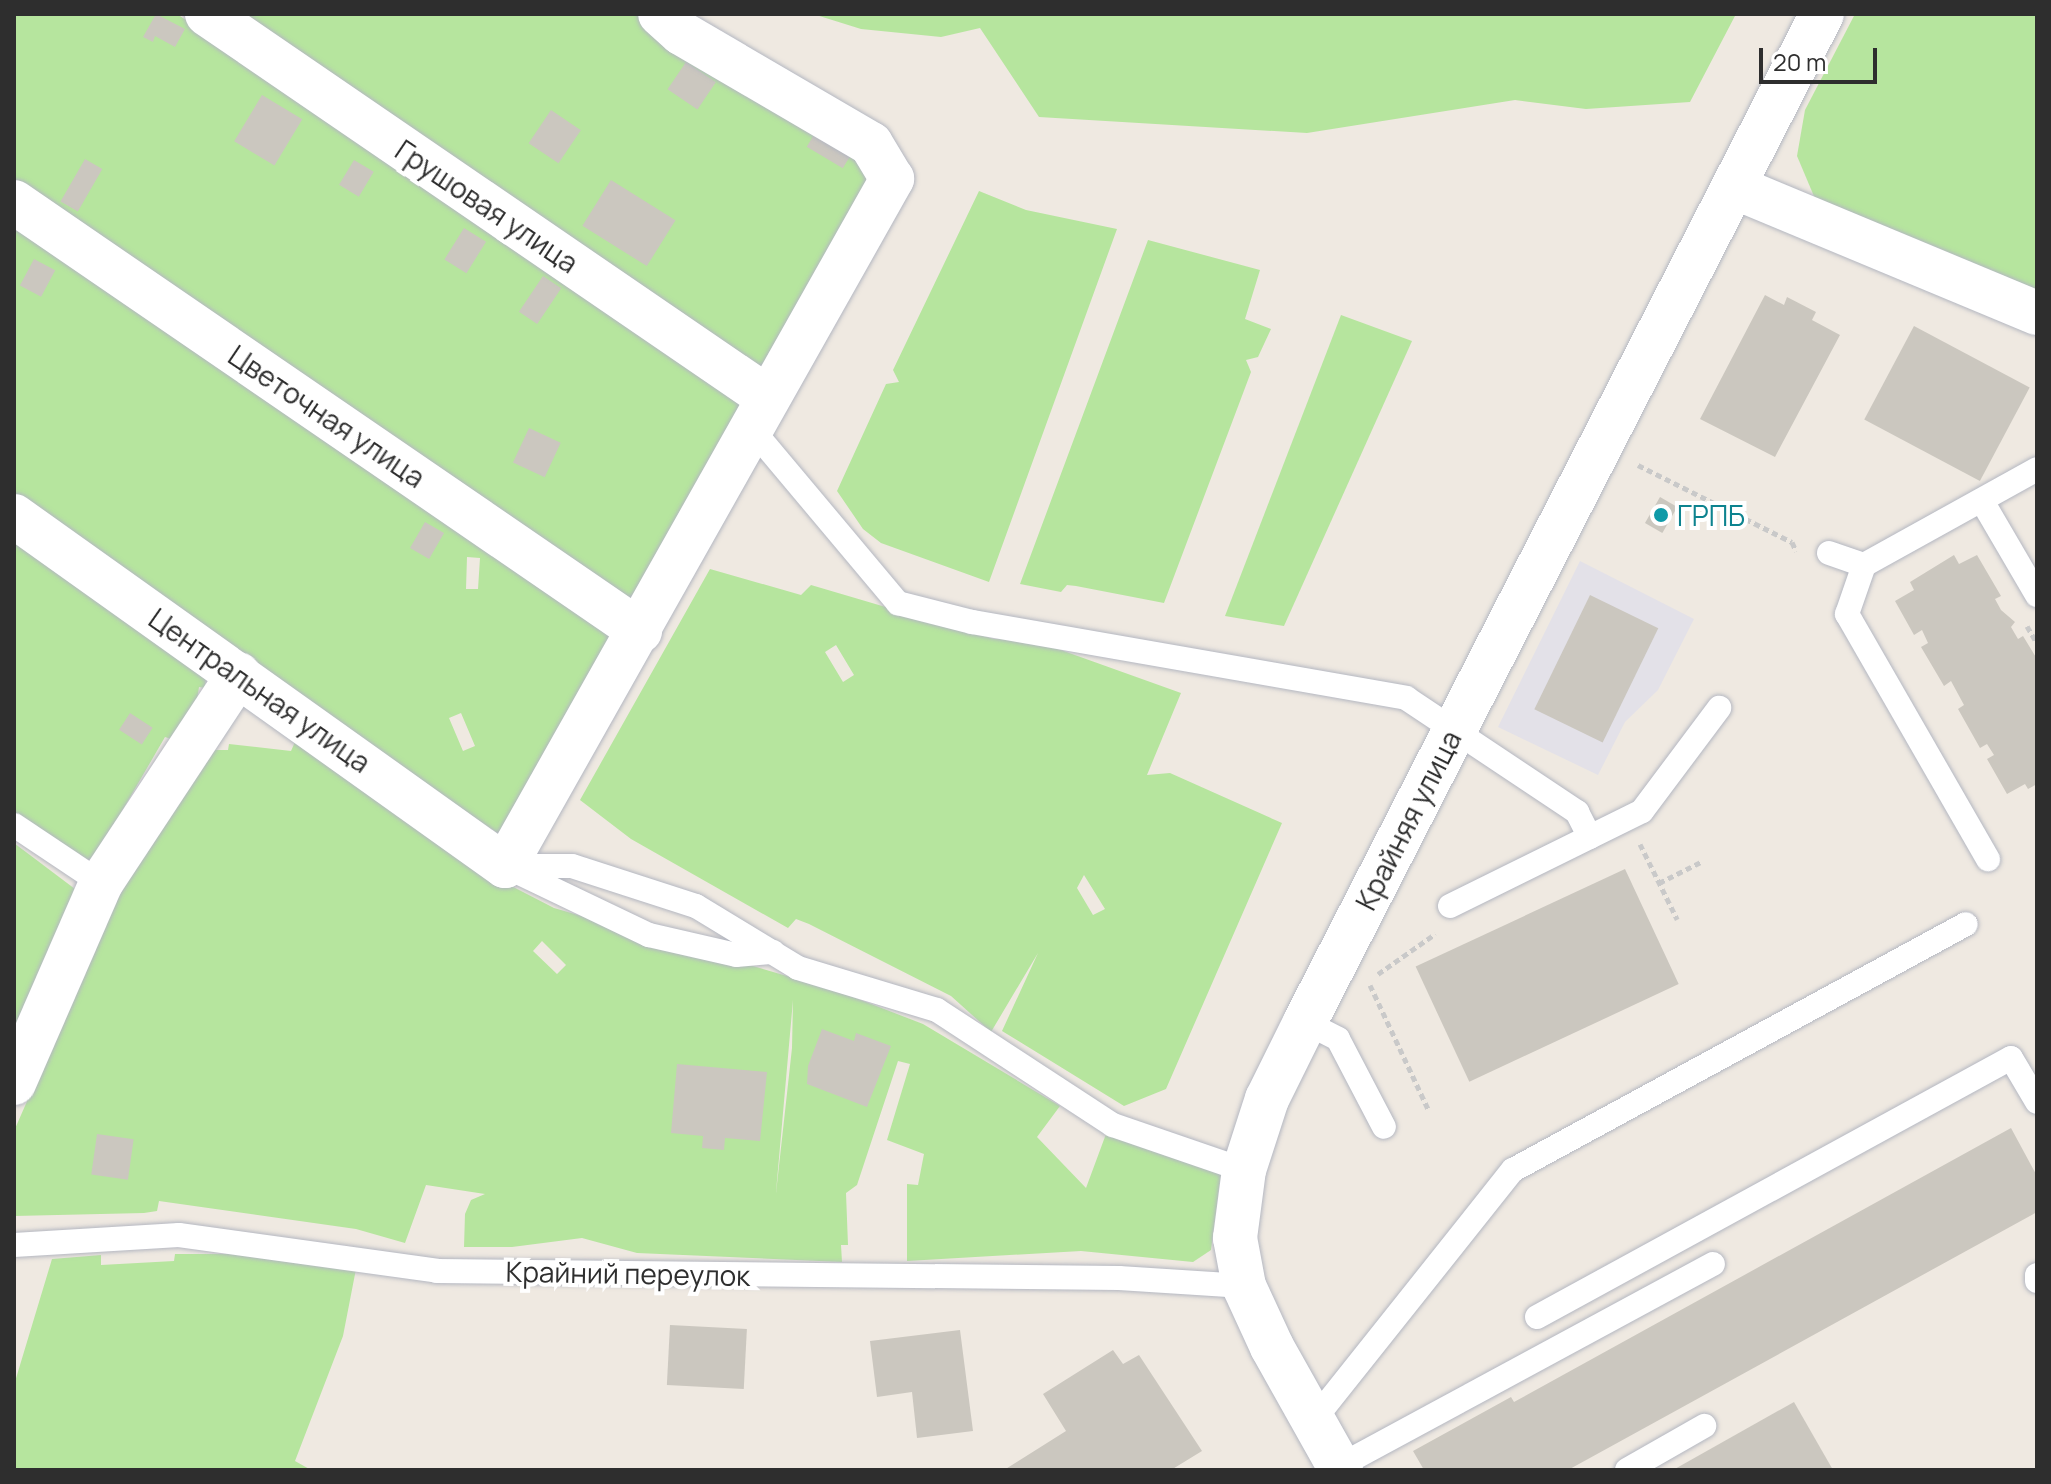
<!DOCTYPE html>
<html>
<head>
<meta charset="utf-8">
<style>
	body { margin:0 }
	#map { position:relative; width:2051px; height:1484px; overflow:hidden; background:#efe9e1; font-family:Manrope,sans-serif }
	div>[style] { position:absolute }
	.industrial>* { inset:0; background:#e3e1e8 }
	.green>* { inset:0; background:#b6e59e }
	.building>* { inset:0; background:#cbc7bf; transform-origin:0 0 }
	.path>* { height:5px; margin-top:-2.5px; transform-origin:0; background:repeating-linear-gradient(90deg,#c9c9c9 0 6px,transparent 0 10px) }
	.roads { filter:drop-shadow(0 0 2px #b4b7c1) drop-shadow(0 0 2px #b4b7c1) }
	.lane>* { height:24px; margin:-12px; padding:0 12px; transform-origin:12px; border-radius:12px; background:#fff }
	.street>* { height:44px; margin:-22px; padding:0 22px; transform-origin:22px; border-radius:22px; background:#fff }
	.secondary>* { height:44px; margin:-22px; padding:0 22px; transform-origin:22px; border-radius:22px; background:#fff }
	.dots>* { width:22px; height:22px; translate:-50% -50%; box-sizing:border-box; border:4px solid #fff; border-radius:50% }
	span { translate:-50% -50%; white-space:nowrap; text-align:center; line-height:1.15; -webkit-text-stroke:8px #fff; paint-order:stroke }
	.street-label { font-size:28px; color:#2e2e2e }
	.culture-label { font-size:28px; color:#0d838f }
	.left { translate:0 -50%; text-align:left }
	.frame { position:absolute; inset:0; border:16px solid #2e2e2e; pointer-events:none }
	.scale { position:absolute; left:1759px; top:48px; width:118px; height:36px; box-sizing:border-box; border:4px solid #2e2e2e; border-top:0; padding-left:10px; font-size:24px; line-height:28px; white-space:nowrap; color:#2e2e2e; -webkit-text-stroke:6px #fff; paint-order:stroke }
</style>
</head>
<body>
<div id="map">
	<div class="industrial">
		<div style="clip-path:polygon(1580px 561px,1694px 619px,1658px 690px,1625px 722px,1598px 775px,1498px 727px)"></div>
	</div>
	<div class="green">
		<div style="clip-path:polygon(14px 14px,177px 14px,747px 401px,632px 608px,14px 189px)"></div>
		<div style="clip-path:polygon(225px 14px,643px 14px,866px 157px,874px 182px,763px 379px)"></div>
		<div style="clip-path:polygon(813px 14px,1736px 14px,1690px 102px,1586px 109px,1515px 100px,1307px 133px,1039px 117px,980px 28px,941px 37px,861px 29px)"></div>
		<div style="clip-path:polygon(1855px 14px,2037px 14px,2037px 290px,1816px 201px,1797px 156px,1805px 110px)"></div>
		<div style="clip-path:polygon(979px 191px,1026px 210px,1117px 229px,989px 582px,881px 543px,863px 529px,837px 491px,886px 384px,899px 382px,893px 370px)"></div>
		<div style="clip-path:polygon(evenodd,14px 222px,617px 635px,499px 834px,14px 506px,14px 222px,467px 557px,480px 558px,478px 589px,466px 589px,467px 557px,14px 222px,461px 713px,475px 746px,463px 751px,449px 718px,461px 713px)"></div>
		<div style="clip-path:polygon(1148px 240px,1260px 270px,1245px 319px,1271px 329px,1258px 357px,1246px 360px,1251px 372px,1164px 603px,1076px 586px,1067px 585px,1061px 592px,1020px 584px)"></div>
		<div style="clip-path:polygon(1341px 315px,1412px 341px,1284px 626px,1225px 616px)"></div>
		<div style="clip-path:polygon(14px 541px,206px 675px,205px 688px,199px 687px,197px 700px,171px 739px,165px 737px,96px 856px,88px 860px,14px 812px)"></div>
		<div style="clip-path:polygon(evenodd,710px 569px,801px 595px,811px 585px,994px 639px,1033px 640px,1181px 693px,1147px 775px,1170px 773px,1282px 823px,1166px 1089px,1124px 1106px,1002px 1031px,1038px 953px,991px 1032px,951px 996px,809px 924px,796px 919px,788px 928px,631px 839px,580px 800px,710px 569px,836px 645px,854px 675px,843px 682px,825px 652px,836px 645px,710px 569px,1084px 875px,1105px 909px,1093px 915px,1077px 888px,1084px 875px)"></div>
		<div style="clip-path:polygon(evenodd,295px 742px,486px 873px,554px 908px,835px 990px,923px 1024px,1060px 1106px,1037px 1137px,1086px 1188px,1106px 1134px,1221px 1173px,1211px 1250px,1193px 1262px,1081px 1251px,907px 1261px,907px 1184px,918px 1185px,924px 1154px,887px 1140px,910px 1064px,898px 1061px,857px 1185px,846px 1193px,848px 1245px,841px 1245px,842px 1262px,637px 1253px,582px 1238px,512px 1247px,464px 1247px,465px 1214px,471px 1200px,485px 1194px,426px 1185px,405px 1243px,356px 1229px,159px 1201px,157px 1211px,144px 1213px,14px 1216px,14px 1131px,107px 919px,185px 777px,204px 750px,228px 750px,229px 744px,291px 751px,295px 742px,542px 941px,566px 965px,557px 974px,533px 951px,542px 941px,295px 742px,793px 1000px,792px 1048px,776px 1193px,776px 1192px,793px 1000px)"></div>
		<div style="clip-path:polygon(14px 843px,75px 889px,14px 1036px)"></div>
		<div style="clip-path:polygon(175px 1254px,265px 1254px,356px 1269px,343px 1336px,295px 1461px,311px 1470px,14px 1470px,14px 1385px,52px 1259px,101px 1255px,101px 1265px,174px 1261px)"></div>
	</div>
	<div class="building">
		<div style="clip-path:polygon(156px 14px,185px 29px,175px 47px,155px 36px,153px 42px,143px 37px)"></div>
		<div style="left:686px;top:62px;width:36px;height:33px;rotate:34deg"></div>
		<div style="left:262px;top:95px;width:47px;height:54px;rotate:31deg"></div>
		<div style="left:551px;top:110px;width:36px;height:40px;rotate:34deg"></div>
		<div style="left:815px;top:133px;width:42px;height:16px;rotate:31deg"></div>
		<div style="left:85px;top:159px;width:20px;height:49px;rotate:30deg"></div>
		<div style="left:354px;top:160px;width:23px;height:29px;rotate:31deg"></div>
		<div style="left:611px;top:180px;width:76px;height:54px;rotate:32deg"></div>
		<div style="left:464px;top:228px;width:26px;height:37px;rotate:32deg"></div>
		<div style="left:34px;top:259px;width:24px;height:30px;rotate:28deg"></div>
		<div style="left:543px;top:276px;width:22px;height:43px;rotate:34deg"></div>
		<div style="clip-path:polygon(1765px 295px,1784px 305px,1787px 297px,1816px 312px,1812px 320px,1840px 335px,1775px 457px,1700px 419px)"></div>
		<div style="left:1914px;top:326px;width:131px;height:106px;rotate:28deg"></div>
		<div style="left:529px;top:428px;width:35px;height:38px;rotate:25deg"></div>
		<div style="left:1660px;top:497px;width:20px;height:30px;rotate:30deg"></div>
		<div style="left:425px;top:522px;width:22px;height:30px;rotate:30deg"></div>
		<div style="clip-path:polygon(1954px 555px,1959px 564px,1977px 555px,2001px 596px,1995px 599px,2001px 610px,2015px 622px,2011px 627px,2018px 639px,2023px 636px,2037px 659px,2037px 784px,2028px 789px,2025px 784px,2007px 794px,1987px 759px,1994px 755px,1987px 744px,1980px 748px,1958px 709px,1964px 705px,1951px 681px,1944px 686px,1921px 647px,1928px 643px,1922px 630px,1914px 635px,1895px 601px,1914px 590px,1910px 582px)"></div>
		<div style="left:1590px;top:595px;width:76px;height:127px;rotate:26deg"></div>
		<div style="left:130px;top:713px;width:27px;height:20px;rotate:33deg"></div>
		<div style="left:1625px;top:869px;width:127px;height:231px;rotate:65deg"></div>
		<div style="clip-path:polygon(822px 1029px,854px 1041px,856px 1033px,891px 1046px,867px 1107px,807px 1084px,808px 1066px)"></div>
		<div style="clip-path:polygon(677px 1064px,767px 1072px,760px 1141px,725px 1138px,724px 1150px,702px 1148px,703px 1136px,671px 1133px)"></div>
		<div style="clip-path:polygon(2011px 1128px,2037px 1176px,2037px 1212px,1568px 1470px,1424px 1470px,1413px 1451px,1511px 1397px,1514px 1402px)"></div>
		<div style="left:97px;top:1134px;width:37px;height:41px;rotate:8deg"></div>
		<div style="left:670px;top:1325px;width:77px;height:60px;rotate:3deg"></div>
		<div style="clip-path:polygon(960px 1330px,973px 1431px,917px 1438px,912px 1392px,877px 1397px,870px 1341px)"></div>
		<div style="clip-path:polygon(1113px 1350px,1123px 1364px,1139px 1355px,1202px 1451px,1171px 1470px,1004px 1470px,1066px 1431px,1043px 1394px)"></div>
		<div style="clip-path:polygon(1794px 1402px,1833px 1470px,1673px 1470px)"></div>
	</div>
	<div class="path">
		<div style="left:1638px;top:465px;width:172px;rotate:26.6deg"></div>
		<div style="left:1792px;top:542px;width:10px;rotate:66deg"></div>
		<div style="left:2027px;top:626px;width:20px;rotate:60deg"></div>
		<div style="left:1640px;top:844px;width:84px;rotate:63.7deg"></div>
		<div style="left:1659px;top:883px;width:49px;rotate:-26.6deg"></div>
		<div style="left:1378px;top:974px;width:70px;rotate:-35.1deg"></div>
		<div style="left:1370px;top:985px;width:139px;rotate:64.9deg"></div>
	</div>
	<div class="roads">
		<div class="lane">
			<div style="left:751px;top:428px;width:229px;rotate:50deg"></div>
			<div style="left:898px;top:603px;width:76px;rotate:14.4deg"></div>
			<div style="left:972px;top:622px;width:441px;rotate:9.9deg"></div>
			<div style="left:1406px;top:698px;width:206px;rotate:33.7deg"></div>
			<div style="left:1577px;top:812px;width:28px;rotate:63deg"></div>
			<div style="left:1982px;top:501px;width:109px;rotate:59.7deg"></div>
			<div style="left:1829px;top:553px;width:37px;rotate:19deg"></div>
			<div style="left:1864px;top:565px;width:198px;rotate:-29deg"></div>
			<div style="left:1864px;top:565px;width:52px;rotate:109.1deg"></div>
			<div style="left:1847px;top:614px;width:283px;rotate:60.1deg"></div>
			<div style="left:14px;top:825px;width:105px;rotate:33.7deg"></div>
			<div style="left:505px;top:866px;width:67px"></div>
			<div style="left:572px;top:866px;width:130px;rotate:17.9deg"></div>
			<div style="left:696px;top:906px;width:119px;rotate:31.3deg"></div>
			<div style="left:798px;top:968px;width:145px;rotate:16.8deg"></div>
			<div style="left:937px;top:1010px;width:210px;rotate:33.2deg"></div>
			<div style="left:1113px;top:1125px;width:139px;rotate:19deg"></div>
			<div style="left:511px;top:869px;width:153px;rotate:25.6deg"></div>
			<div style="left:649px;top:935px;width:89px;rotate:12.9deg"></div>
			<div style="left:736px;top:955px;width:37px;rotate:-5deg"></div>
			<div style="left:1450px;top:906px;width:214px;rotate:-26.3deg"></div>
			<div style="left:1642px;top:811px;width:129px;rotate:-53.2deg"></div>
			<div style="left:1305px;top:1022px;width:37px;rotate:27deg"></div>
			<div style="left:1338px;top:1039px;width:99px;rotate:62.4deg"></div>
			<div style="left:14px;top:1245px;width:165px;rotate:-3.5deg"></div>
			<div style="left:179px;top:1235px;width:260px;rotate:7.9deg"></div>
			<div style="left:437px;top:1271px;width:682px;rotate:0.59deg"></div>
			<div style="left:1119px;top:1278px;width:125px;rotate:3.7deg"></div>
			<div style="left:2037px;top:1275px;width:6px;rotate:90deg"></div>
			<div style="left:1537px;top:1317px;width:540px;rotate:-28.65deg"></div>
			<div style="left:2011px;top:1058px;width:51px;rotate:59.4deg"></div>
			<div style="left:1313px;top:1421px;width:321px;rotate:-51.5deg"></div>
			<div style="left:1513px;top:1170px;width:515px;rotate:-28.5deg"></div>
			<div style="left:1332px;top:1470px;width:433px;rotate:-28.4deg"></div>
			<div style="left:1627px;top:1470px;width:89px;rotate:-29.7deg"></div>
		</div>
		<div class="street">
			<div style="left:207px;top:14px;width:678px;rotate:34.37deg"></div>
			<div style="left:1734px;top:187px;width:328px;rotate:22.6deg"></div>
			<div style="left:14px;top:202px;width:759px;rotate:34.42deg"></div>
			<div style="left:14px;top:516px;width:603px;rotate:35.48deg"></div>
			<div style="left:505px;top:866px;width:789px;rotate:-60.61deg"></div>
			<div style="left:892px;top:179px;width:41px;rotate:-121deg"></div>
			<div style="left:871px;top:144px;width:220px;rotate:-149.7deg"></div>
			<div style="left:681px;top:33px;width:28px;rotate:-138deg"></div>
			<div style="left:14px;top:1083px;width:218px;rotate:-66.5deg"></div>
			<div style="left:101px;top:883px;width:250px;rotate:-56.6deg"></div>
		</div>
		<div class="secondary">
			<div style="left:1341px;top:1470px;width:141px;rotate:-119.3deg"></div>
			<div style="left:1272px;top:1347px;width:67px;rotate:-114.7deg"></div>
			<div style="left:1244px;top:1286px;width:49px;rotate:-100.6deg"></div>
			<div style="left:1235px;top:1238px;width:69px;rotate:-82.5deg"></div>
			<div style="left:1244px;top:1170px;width:75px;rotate:-72.1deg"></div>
			<div style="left:1267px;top:1099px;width:86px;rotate:-63.7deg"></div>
			<div style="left:1305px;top:1022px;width:1133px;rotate:-62.85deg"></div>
		</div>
	</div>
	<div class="dots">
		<div style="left:1661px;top:515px;background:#0f9aa8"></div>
	</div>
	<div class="street-label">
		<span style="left:487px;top:206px;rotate:34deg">Грушовая улица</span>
		<span style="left:327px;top:416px;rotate:34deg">Цветочная улица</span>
		<span style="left:260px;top:690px;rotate:35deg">Центральная улица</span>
		<span style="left:1408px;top:820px;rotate:-63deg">Крайняя улица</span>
		<span style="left:628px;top:1273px;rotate:1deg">Крайний переулок</span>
	</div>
	<div class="culture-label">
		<span class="left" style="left:1677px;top:515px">ГРПБ</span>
	</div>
	<div class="frame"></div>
	<div class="scale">20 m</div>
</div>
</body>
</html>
